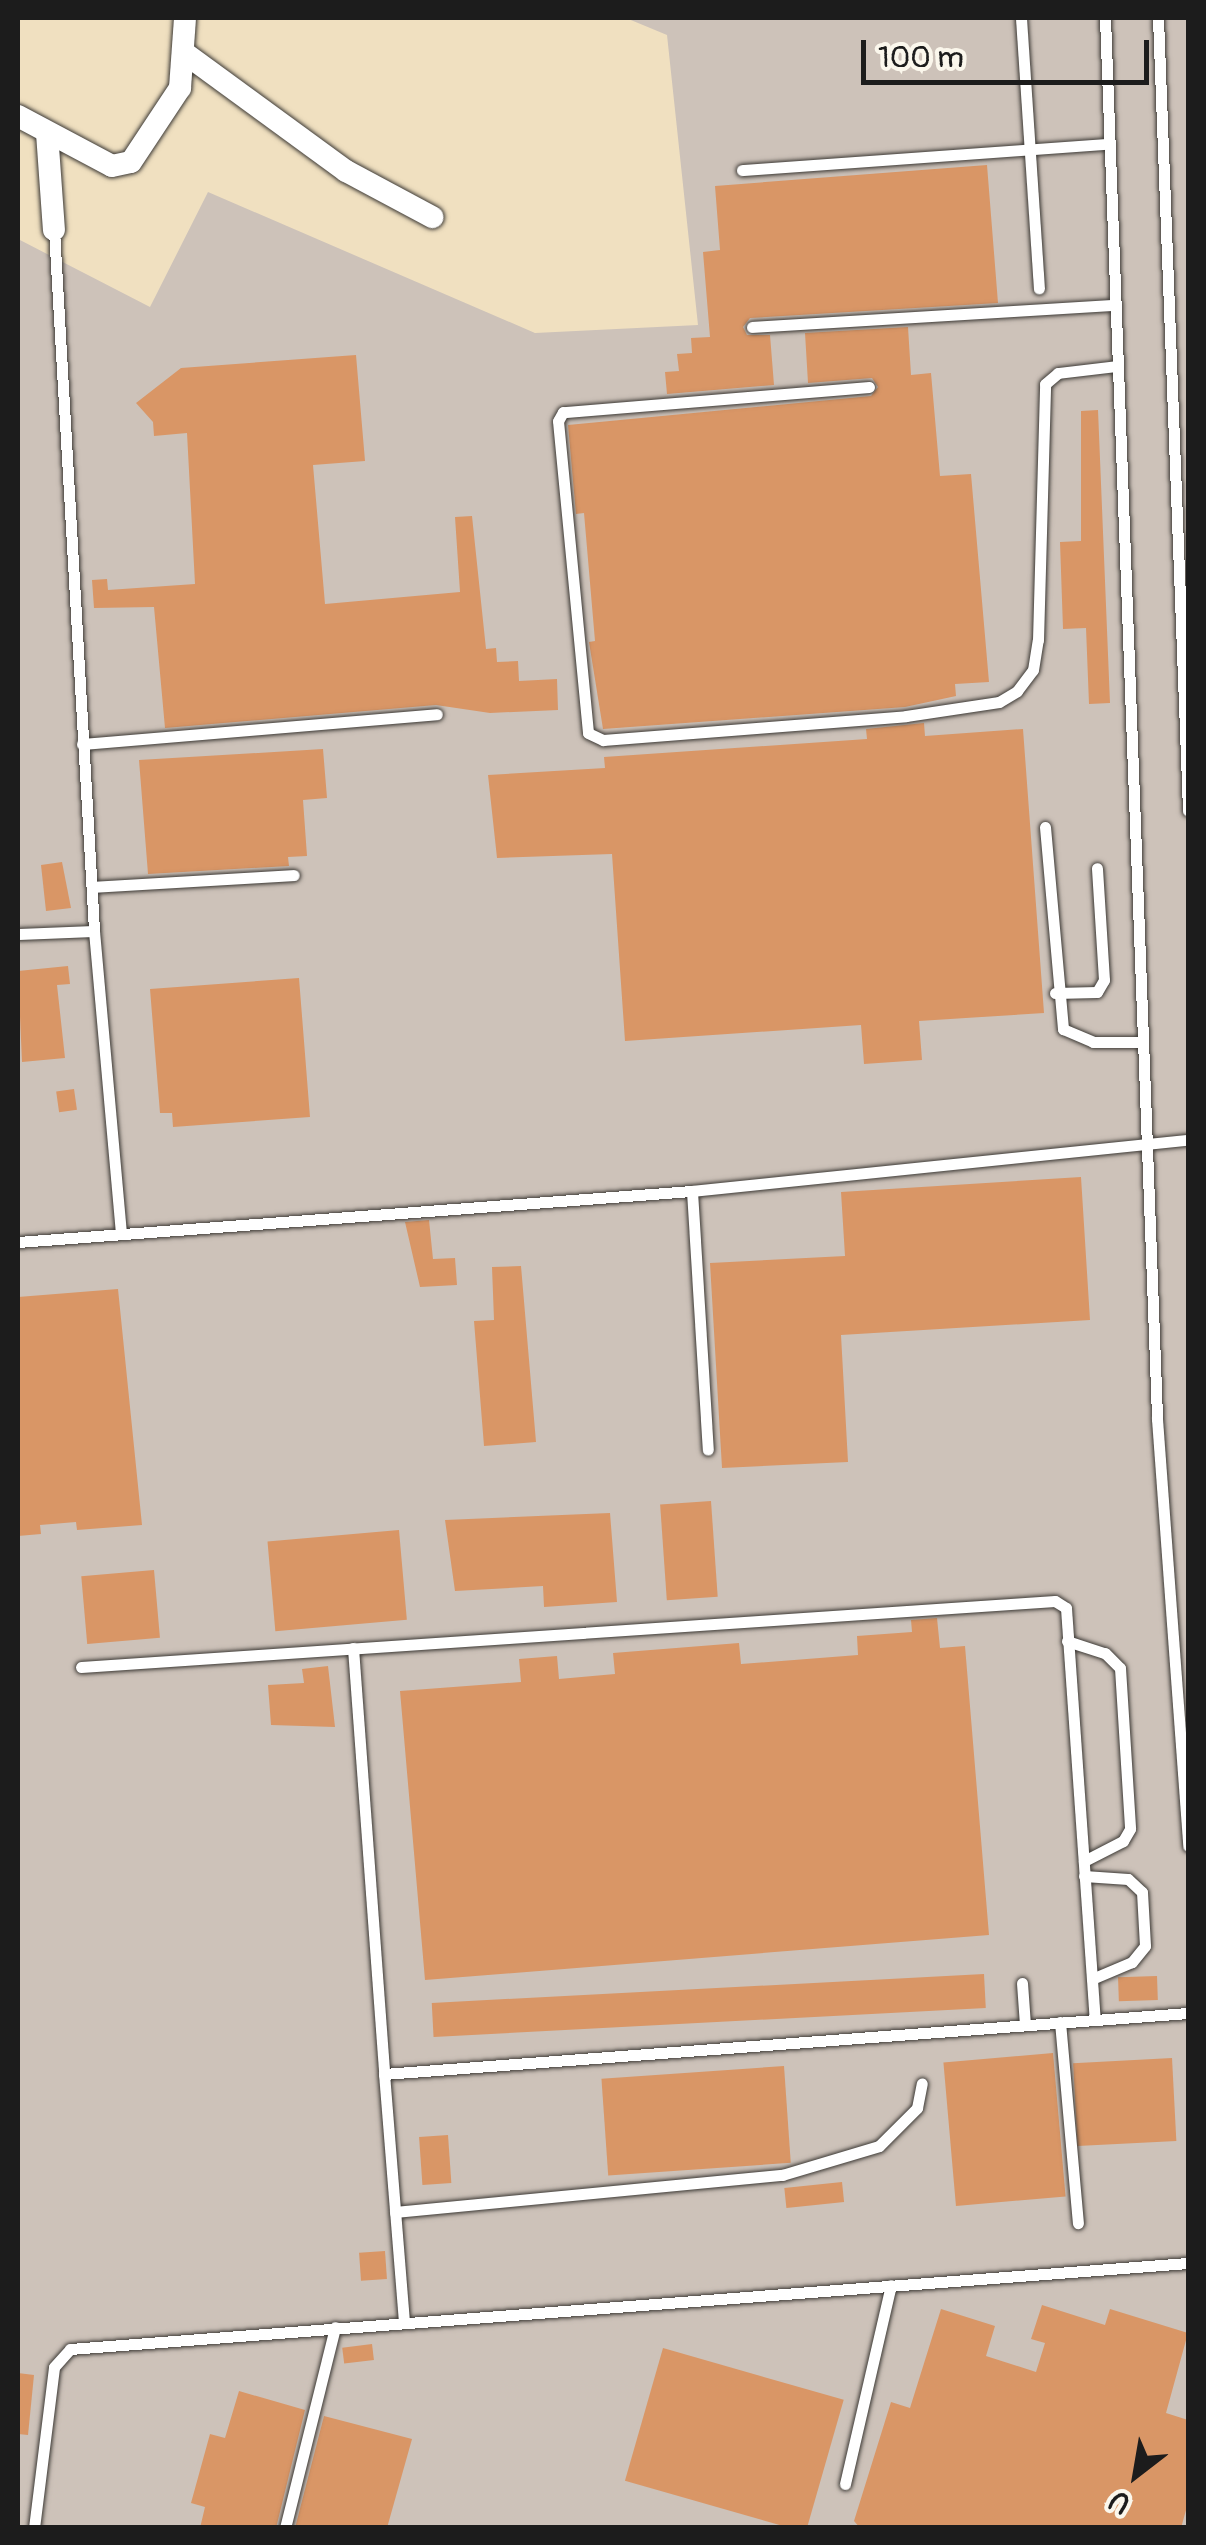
<!DOCTYPE html>
<html>
<head>
<meta charset="utf-8">
<style>
	body { margin:0 }
	#map { position:relative; width:1206px; height:2545px; overflow:hidden; background:#f0e0c0; font-family:Pangolin,sans-serif }
	div>[style] { position:absolute }
	.industrial>* { inset:0; background:#cdc2b9 }
	.building>* { inset:0; background:#d99666; transform-origin:0 0 }
	.roads { filter:drop-shadow(0 0 2px #3c3935) drop-shadow(0 0 2px #3c3935) }
	.service>* { height:11px; margin:-5.5px; padding:0 5.5px; transform-origin:5.5px; border-radius:5.5px; background:#fff }
	.minor>* { height:22px; margin:-11px; padding:0 11px; transform-origin:11px; border-radius:11px; background:#fff }
	span { translate:-50% -50%; white-space:nowrap; text-align:center; line-height:1.15; -webkit-text-stroke:10px #fbf7ec; paint-order:stroke }
	.frame { position:absolute; inset:0; border:20px solid #1c1c1c; pointer-events:none }
	.north { position:absolute; left:1086px; top:2425px; width:100px; height:100px; -webkit-text-stroke:8px #fbf7ec; paint-order:stroke; rotate:211deg; font-size:28px; font-weight:700; line-height:40px; text-align:center; color:#1c1c1c }
	.north::after { content:''; display:block; margin:auto; width:35px; height:45px; background:#1c1c1c; clip-path:polygon(50% 0,100% 100%,50% 72%,0 100%) }
	.scale { position:absolute; left:861px; top:40px; width:288px; height:45px; box-sizing:border-box; border:5px solid #1c1c1c; border-top:0; padding-left:12px; font-size:30px; line-height:35px; white-space:nowrap; color:#1c1c1c; -webkit-text-stroke:8px #fbf7ec; paint-order:stroke }
</style>
</head>
<body>
<div id="map">
	<div class="industrial">
		<div style="clip-path:polygon(626px 18px,1188px 18px,1188px 2527px,18px 2527px,18px 239px,150px 307px,208px 192px,535px 333px,698px 325px,667px 35px)"></div>
	</div>
	<div class="building">
		<div style="clip-path:polygon(987px 165px,998px 303px,750px 318px,743px 327px,747px 335px,770px 335px,774px 385px,667px 394px,665px 372px,679px 371px,677px 354px,692px 353px,691px 338px,710px 337px,703px 252px,720px 250px,715px 186px)"></div>
		<div style="clip-path:polygon(908px 327px,911px 375px,931px 373px,940px 476px,971px 474px,989px 682px,955px 684px,956px 696px,905px 707px,603px 729px,589px 642px,595px 641px,584px 513px,576px 514px,568px 425px,871px 396px,878px 387px,872px 378px,808px 383px,805px 333px)"></div>
		<div style="clip-path:polygon(356px 355px,365px 461px,313px 465px,325px 604px,460px 592px,455px 517px,472px 516px,486px 649px,496px 648px,497px 662px,518px 661px,519px 681px,557px 679px,558px 710px,490px 713px,436px 705px,165px 728px,154px 607px,94px 608px,92px 580px,107px 579px,108px 590px,195px 584px,187px 433px,154px 436px,153px 422px,136px 403px,181px 368px)"></div>
		<div style="clip-path:polygon(1098px 410px,1110px 703px,1089px 704px,1086px 628px,1063px 629px,1060px 542px,1081px 541px,1081px 411px)"></div>
		<div style="clip-path:polygon(924px 723px,925px 736px,1023px 729px,1044px 1013px,919px 1021px,922px 1060px,864px 1064px,861px 1025px,625px 1041px,612px 854px,497px 858px,488px 775px,605px 768px,604px 757px,867px 739px,866px 729px)"></div>
		<div style="clip-path:polygon(323px 749px,327px 798px,303px 800px,307px 856px,288px 857px,289px 866px,148px 874px,139px 760px)"></div>
		<div style="clip-path:polygon(62px 862px,71px 908px,46px 911px,41px 865px)"></div>
		<div style="clip-path:polygon(68px 966px,70px 984px,57px 985px,65px 1058px,22px 1062px,18px 971px)"></div>
		<div style="clip-path:polygon(299px 978px,310px 1117px,173px 1127px,172px 1113px,160px 1113px,150px 989px)"></div>
		<div style="left:74px;top:1089px;width:21px;height:18px;rotate:82deg"></div>
		<div style="clip-path:polygon(1081px 1177px,1090px 1320px,841px 1335px,848px 1462px,722px 1468px,710px 1263px,845px 1256px,841px 1192px)"></div>
		<div style="clip-path:polygon(429px 1220px,433px 1259px,455px 1258px,457px 1285px,420px 1287px,405px 1222px)"></div>
		<div style="clip-path:polygon(521px 1266px,536px 1442px,484px 1446px,474px 1321px,494px 1320px,492px 1267px)"></div>
		<div style="clip-path:polygon(118px 1289px,142px 1525px,77px 1530px,76px 1522px,40px 1525px,41px 1534px,18px 1536px,18px 1297px)"></div>
		<div style="left:711px;top:1501px;width:96px;height:51px;rotate:86deg"></div>
		<div style="clip-path:polygon(610px 1513px,617px 1602px,544px 1607px,543px 1586px,455px 1591px,445px 1520px)"></div>
		<div style="left:399px;top:1530px;width:90px;height:132px;rotate:85deg"></div>
		<div style="left:154px;top:1570px;width:68px;height:73px;rotate:85deg"></div>
		<div style="clip-path:polygon(937px 1618px,940px 1648px,965px 1646px,989px 1935px,425px 1980px,400px 1691px,521px 1682px,519px 1659px,557px 1656px,559px 1679px,615px 1674px,613px 1653px,739px 1643px,741px 1664px,858px 1655px,857px 1636px,912px 1632px,911px 1620px)"></div>
		<div style="clip-path:polygon(328px 1666px,335px 1727px,271px 1725px,268px 1685px,304px 1683px,302px 1669px)"></div>
		<div style="left:984px;top:1974px;width:34px;height:553px;rotate:87deg"></div>
		<div style="left:1157px;top:1976px;width:24px;height:39px;rotate:88deg"></div>
		<div style="left:1053px;top:2053px;width:144px;height:110px;rotate:85deg"></div>
		<div style="left:1172px;top:2058px;width:83px;height:99px;rotate:87deg"></div>
		<div style="left:784px;top:2066px;width:97px;height:183px;rotate:86deg"></div>
		<div style="left:448px;top:2135px;width:48px;height:29px;rotate:86deg"></div>
		<div style="left:842px;top:2182px;width:20px;height:58px;rotate:84deg"></div>
		<div style="left:385px;top:2251px;width:28px;height:26px;rotate:86deg"></div>
		<div style="clip-path:polygon(1042px 2305px,1105px 2325px,1110px 2309px,1188px 2333px,1166px 2413px,1188px 2420px,1188px 2503px,1181px 2528px,860px 2528px,854px 2521px,891px 2402px,910px 2408px,941px 2309px,995px 2326px,986px 2356px,1036px 2372px,1045px 2343px,1031px 2339px)"></div>
		<div style="left:372px;top:2344px;width:16px;height:30px;rotate:83deg"></div>
		<div style="left:663px;top:2348px;width:188px;height:138px;rotate:16deg"></div>
		<div style="clip-path:polygon(18px 2373px,34px 2375px,28px 2435px,18px 2434px)"></div>
		<div style="clip-path:polygon(239px 2391px,305px 2410px,276px 2528px,200px 2528px,205px 2507px,191px 2503px,210px 2434px,225px 2438px)"></div>
		<div style="clip-path:polygon(324px 2416px,412px 2439px,387px 2528px,295px 2528px)"></div>
	</div>
	<div class="roads">
		<div class="service">
			<div style="left:1021px;top:18px;width:271px;rotate:86.2deg"></div>
			<div style="left:1105px;top:18px;width:1402px;rotate:87.87deg"></div>
			<div style="left:1157px;top:1419px;width:428px;rotate:85.8deg"></div>
			<div style="left:1158px;top:18px;width:793px;rotate:87.83deg"></div>
			<div style="left:742px;top:170px;width:367px;rotate:-4.1deg"></div>
			<div style="left:54px;top:230px;width:702px;rotate:86.73deg"></div>
			<div style="left:94px;top:931px;width:304px;rotate:84.9deg"></div>
			<div style="left:752px;top:327px;width:363px;rotate:-3.5deg"></div>
			<div style="left:869px;top:387px;width:307px;rotate:175.3deg"></div>
			<div style="left:563px;top:412px;width:10px;rotate:119deg"></div>
			<div style="left:558px;top:421px;width:313px;rotate:84.5deg"></div>
			<div style="left:588px;top:733px;width:17px;rotate:25deg"></div>
			<div style="left:603px;top:740px;width:304px;rotate:-4.5deg"></div>
			<div style="left:906px;top:716px;width:94px;rotate:-8.6deg"></div>
			<div style="left:999px;top:702px;width:21px;rotate:-31deg"></div>
			<div style="left:1017px;top:691px;width:26px;rotate:-53deg"></div>
			<div style="left:1033px;top:670px;width:30px;rotate:-81deg"></div>
			<div style="left:1038px;top:640px;width:256px;rotate:-88.4deg"></div>
			<div style="left:1045px;top:384px;width:17px;rotate:-40deg"></div>
			<div style="left:1058px;top:373px;width:59px;rotate:-6.8deg"></div>
			<div style="left:82px;top:744px;width:356px;rotate:-4.8deg"></div>
			<div style="left:1045px;top:827px;width:203px;rotate:84.9deg"></div>
			<div style="left:1063px;top:1029px;width:33px;rotate:23deg"></div>
			<div style="left:1093px;top:1042px;width:49px"></div>
			<div style="left:92px;top:887px;width:202px;rotate:-3.4deg"></div>
			<div style="left:18px;top:934px;width:76px;rotate:-2.3deg"></div>
			<div style="left:1055px;top:993px;width:42px;rotate:-1.4deg"></div>
			<div style="left:1097px;top:992px;width:14px;rotate:-60deg"></div>
			<div style="left:1104px;top:980px;width:112px;rotate:-93.6deg"></div>
			<div style="left:692px;top:1191px;width:259px;rotate:86.5deg"></div>
			<div style="left:18px;top:1242px;width:676px;rotate:-4.33deg"></div>
			<div style="left:692px;top:1191px;width:499px;rotate:-5.9deg"></div>
			<div style="left:1067px;top:1641px;width:40px;rotate:18deg"></div>
			<div style="left:1105px;top:1653px;width:21px;rotate:45deg"></div>
			<div style="left:1120px;top:1668px;width:161px;rotate:86.4deg"></div>
			<div style="left:1130px;top:1829px;width:14px;rotate:120deg"></div>
			<div style="left:1123px;top:1841px;width:44px;rotate:152.9deg"></div>
			<div style="left:353px;top:1648px;width:427px;rotate:85.8deg"></div>
			<div style="left:81px;top:1667px;width:976px;rotate:-3.88deg"></div>
			<div style="left:1055px;top:1601px;width:13px;rotate:32deg"></div>
			<div style="left:1066px;top:1608px;width:413px;rotate:86deg"></div>
			<div style="left:1084px;top:1876px;width:44px;rotate:3.9deg"></div>
			<div style="left:1128px;top:1879px;width:19px;rotate:43deg"></div>
			<div style="left:1142px;top:1892px;width:54px;rotate:86.8deg"></div>
			<div style="left:1145px;top:1946px;width:21px;rotate:129deg"></div>
			<div style="left:1132px;top:1962px;width:43px;rotate:157deg"></div>
			<div style="left:1022px;top:1983px;width:42px;rotate:85.9deg"></div>
			<div style="left:1060px;top:2022px;width:202px;rotate:84.9deg"></div>
			<div style="left:395px;top:2212px;width:389px;rotate:-5.5deg"></div>
			<div style="left:782px;top:2175px;width:101px;rotate:-16.6deg"></div>
			<div style="left:879px;top:2146px;width:54px;rotate:-45deg"></div>
			<div style="left:917px;top:2108px;width:25px;rotate:-79deg"></div>
			<div style="left:404px;top:2322px;width:249px;rotate:-94.6deg"></div>
			<div style="left:384px;top:2074px;width:806px;rotate:-4.34deg"></div>
			<div style="left:845px;top:2484px;width:204px;rotate:-77deg"></div>
			<div style="left:34px;top:2528px;width:162px;rotate:-82.9deg"></div>
			<div style="left:54px;top:2367px;width:24px;rotate:-48deg"></div>
			<div style="left:70px;top:2349px;width:1121px;rotate:-4.4deg"></div>
			<div style="left:285px;top:2528px;width:207px;rotate:-76deg"></div>
		</div>
		<div class="minor">
			<div style="left:186px;top:54px;width:198px;rotate:36.2deg"></div>
			<div style="left:346px;top:171px;width:98px;rotate:28.1deg"></div>
			<div style="left:18px;top:116px;width:106px;rotate:28deg"></div>
			<div style="left:112px;top:166px;width:19px;rotate:-12deg"></div>
			<div style="left:131px;top:162px;width:89px;rotate:-56.5deg"></div>
			<div style="left:180px;top:88px;width:70px;rotate:-85.9deg"></div>
			<div style="left:47px;top:133px;width:97px;rotate:85.9deg"></div>
		</div>
	</div>
	<div class="frame"></div>
	<div class="north">U</div>
	<div class="scale">100 m</div>
</div>
</body>
</html>
